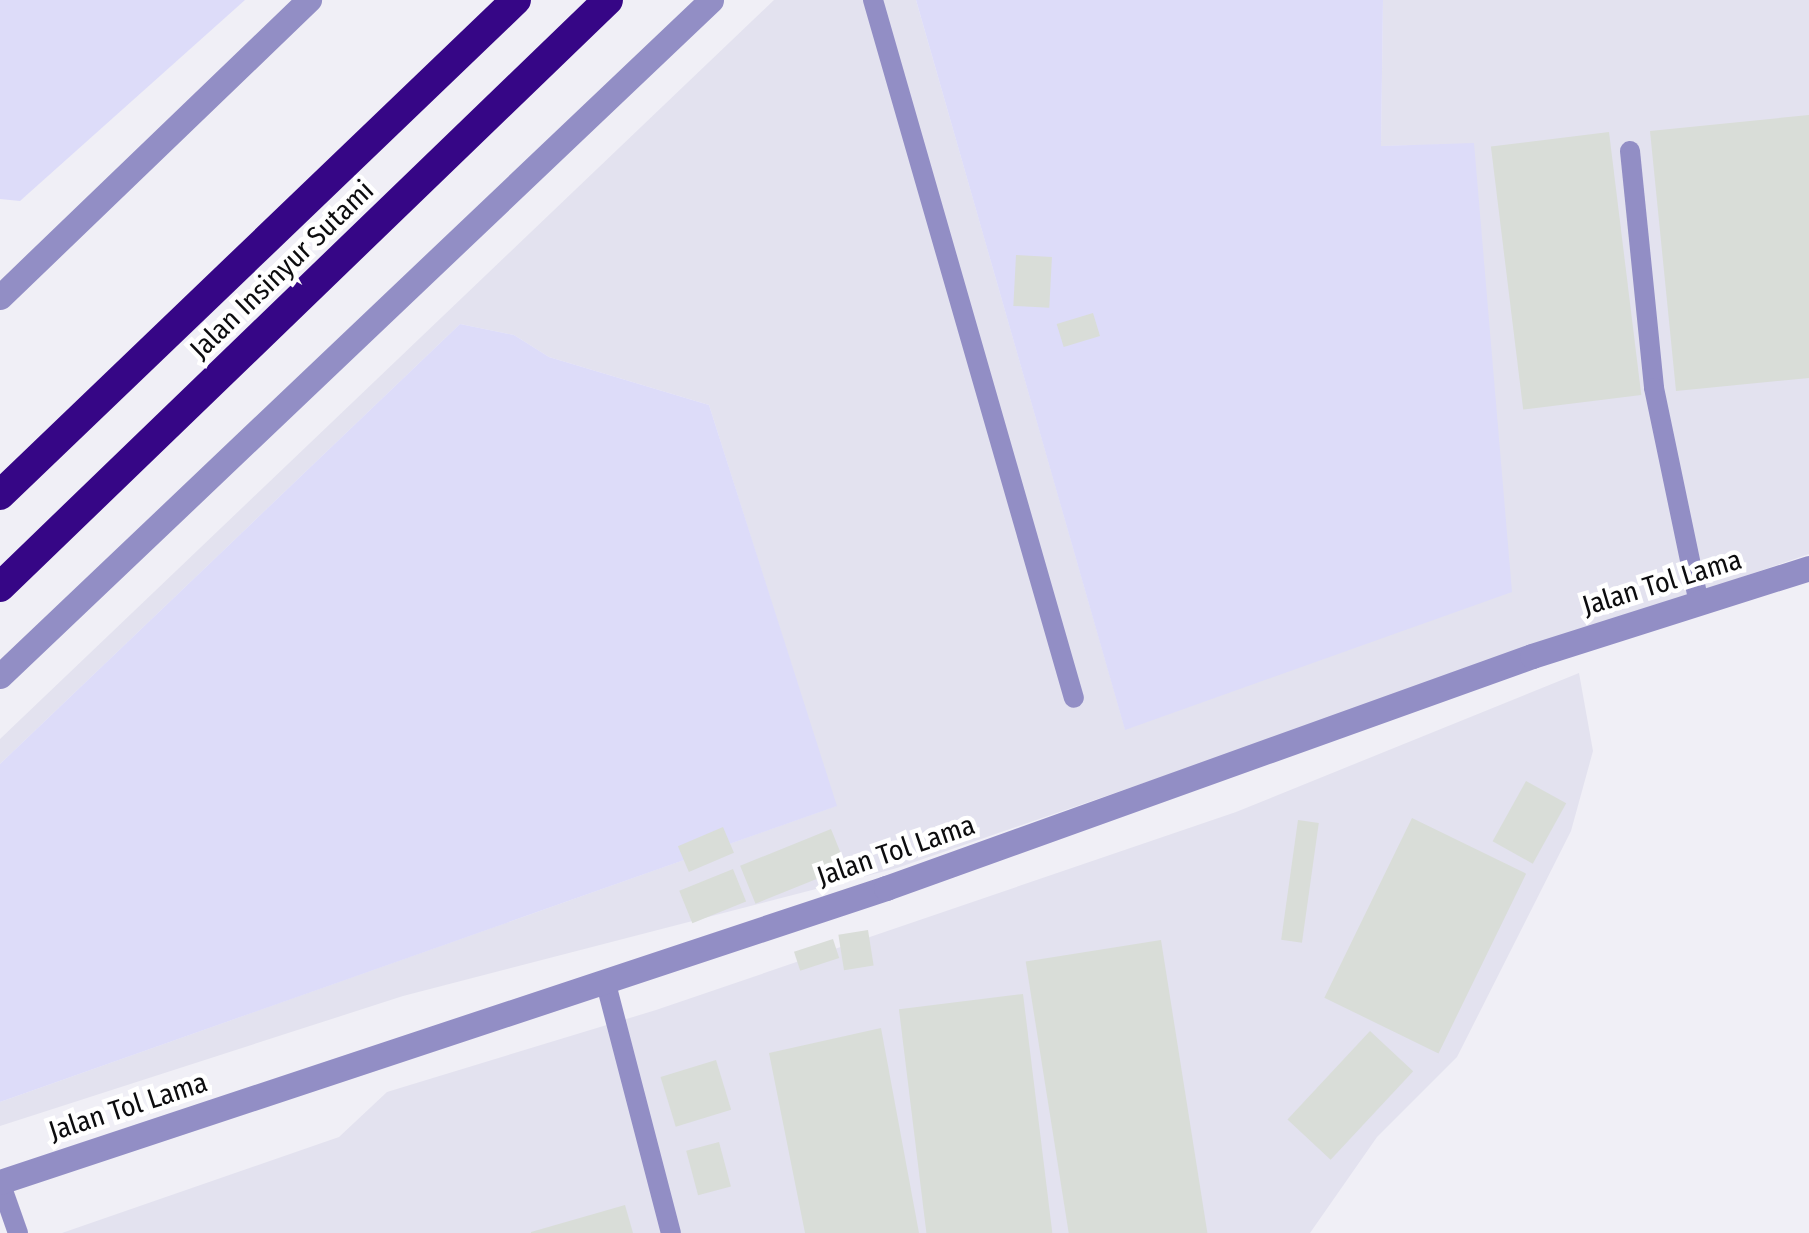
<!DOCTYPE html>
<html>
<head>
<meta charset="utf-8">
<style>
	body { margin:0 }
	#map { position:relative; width:1809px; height:1233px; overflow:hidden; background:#f0eff6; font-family:"Fira Sans Condensed",sans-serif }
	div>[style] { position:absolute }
	.built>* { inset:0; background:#e3e2ef }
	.green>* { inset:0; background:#dddcf9 }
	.building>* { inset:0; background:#d9ddd8; transform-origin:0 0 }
	.service>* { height:20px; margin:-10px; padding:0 10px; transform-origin:10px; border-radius:10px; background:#928ec5 }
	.minor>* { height:25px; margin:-12.5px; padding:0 12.5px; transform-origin:12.5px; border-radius:12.5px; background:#928ec5 }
	.tertiary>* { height:25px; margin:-12.5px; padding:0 12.5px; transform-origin:12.5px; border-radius:12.5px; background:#928ec5 }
	.motorway>* { height:30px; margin:-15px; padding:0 15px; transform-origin:15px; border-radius:15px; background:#360686 }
	span { translate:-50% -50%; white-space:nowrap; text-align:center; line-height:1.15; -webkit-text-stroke:9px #fff; paint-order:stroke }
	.street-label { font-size:28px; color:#0c0c0e }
</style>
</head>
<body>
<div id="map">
	<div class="built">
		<div style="clip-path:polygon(774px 0,916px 0,1125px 729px,1474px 144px,1381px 146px,1383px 0,1809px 0,1809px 554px,897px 868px,403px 996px,0 1126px,0 1102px,836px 806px,709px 405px,549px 357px,514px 335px,460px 324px,0 764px,0 739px)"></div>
		<div style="clip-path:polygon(1579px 673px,1593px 751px,1571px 831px,1457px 1057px,1377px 1137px,1310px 1233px,62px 1233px,339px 1137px,387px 1092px,656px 1010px,1236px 812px)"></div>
	</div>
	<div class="green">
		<div style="clip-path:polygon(0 0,245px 0,20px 201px,0 199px)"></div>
		<div style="clip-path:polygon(916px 0,1383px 0,1381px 146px,1474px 143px,1512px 592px,1125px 730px)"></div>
		<div style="clip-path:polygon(460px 324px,514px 335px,549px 357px,709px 405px,837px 806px,0 1102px,0 764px)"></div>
	</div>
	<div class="building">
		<div style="clip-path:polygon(1809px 115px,1809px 378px,1676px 391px,1650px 131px)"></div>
		<div style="left:1609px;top:132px;width:265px;height:119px;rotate:83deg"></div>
		<div style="left:1016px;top:255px;width:36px;height:51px;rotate:3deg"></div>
		<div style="left:1093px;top:313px;width:24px;height:38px;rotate:73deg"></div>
		<div style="left:1526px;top:781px;width:46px;height:69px;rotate:29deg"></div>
		<div style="left:1412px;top:818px;width:127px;height:200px;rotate:26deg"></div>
		<div style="left:1298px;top:820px;width:21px;height:121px;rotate:8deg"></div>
		<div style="left:723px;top:827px;width:28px;height:49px;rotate:67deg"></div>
		<div style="left:831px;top:829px;width:41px;height:98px;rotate:68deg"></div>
		<div style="left:733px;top:869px;width:35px;height:58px;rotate:68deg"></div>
		<div style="left:868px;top:930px;width:36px;height:30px;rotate:81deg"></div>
		<div style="left:833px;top:939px;width:20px;height:41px;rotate:72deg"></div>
		<div style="left:1161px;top:940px;width:297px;height:137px;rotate:81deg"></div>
		<div style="left:1023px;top:994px;width:241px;height:125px;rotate:83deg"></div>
		<div style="clip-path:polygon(881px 1028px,919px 1233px,805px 1233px,769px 1053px)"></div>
		<div style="left:1370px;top:1031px;width:59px;height:121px;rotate:43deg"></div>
		<div style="left:716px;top:1060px;width:52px;height:58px;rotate:73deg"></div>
		<div style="left:719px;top:1142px;width:46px;height:34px;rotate:75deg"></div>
		<div style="clip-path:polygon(625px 1205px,633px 1233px,531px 1233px,531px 1232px)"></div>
	</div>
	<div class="service">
		<div style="left:873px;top:0;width:726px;rotate:73.94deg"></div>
		<div style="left:1630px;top:151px;width:238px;rotate:84.2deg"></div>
		<div style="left:1654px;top:388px;width:220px;rotate:78.2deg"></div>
		<div style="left:605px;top:980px;width:261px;rotate:75.4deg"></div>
		<div style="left:0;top:1182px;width:54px;rotate:70.6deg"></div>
	</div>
	<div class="minor">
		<div style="left:0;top:1182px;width:934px;rotate:-18.36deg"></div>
		<div style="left:886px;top:888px;width:686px;rotate:-19.75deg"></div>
		<div style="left:1532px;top:656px;width:291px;rotate:-17.6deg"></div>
	</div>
	<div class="tertiary">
		<div style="left:0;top:297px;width:429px;rotate:-43.9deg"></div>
		<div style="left:0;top:676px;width:981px;rotate:-43.55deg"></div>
	</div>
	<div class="motorway">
		<div style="left:0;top:495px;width:715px;rotate:-43.81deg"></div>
		<div style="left:0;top:587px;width:845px;rotate:-43.99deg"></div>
	</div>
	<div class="street-label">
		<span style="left:282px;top:270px;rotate:-44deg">Jalan Insinyur Sutami</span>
		<span style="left:1662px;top:583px;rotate:-17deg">Jalan Tol Lama</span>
		<span style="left:896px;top:851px;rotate:-19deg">Jalan Tol Lama</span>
		<span style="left:128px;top:1107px;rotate:-18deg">Jalan Tol Lama</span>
	</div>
</div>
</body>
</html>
